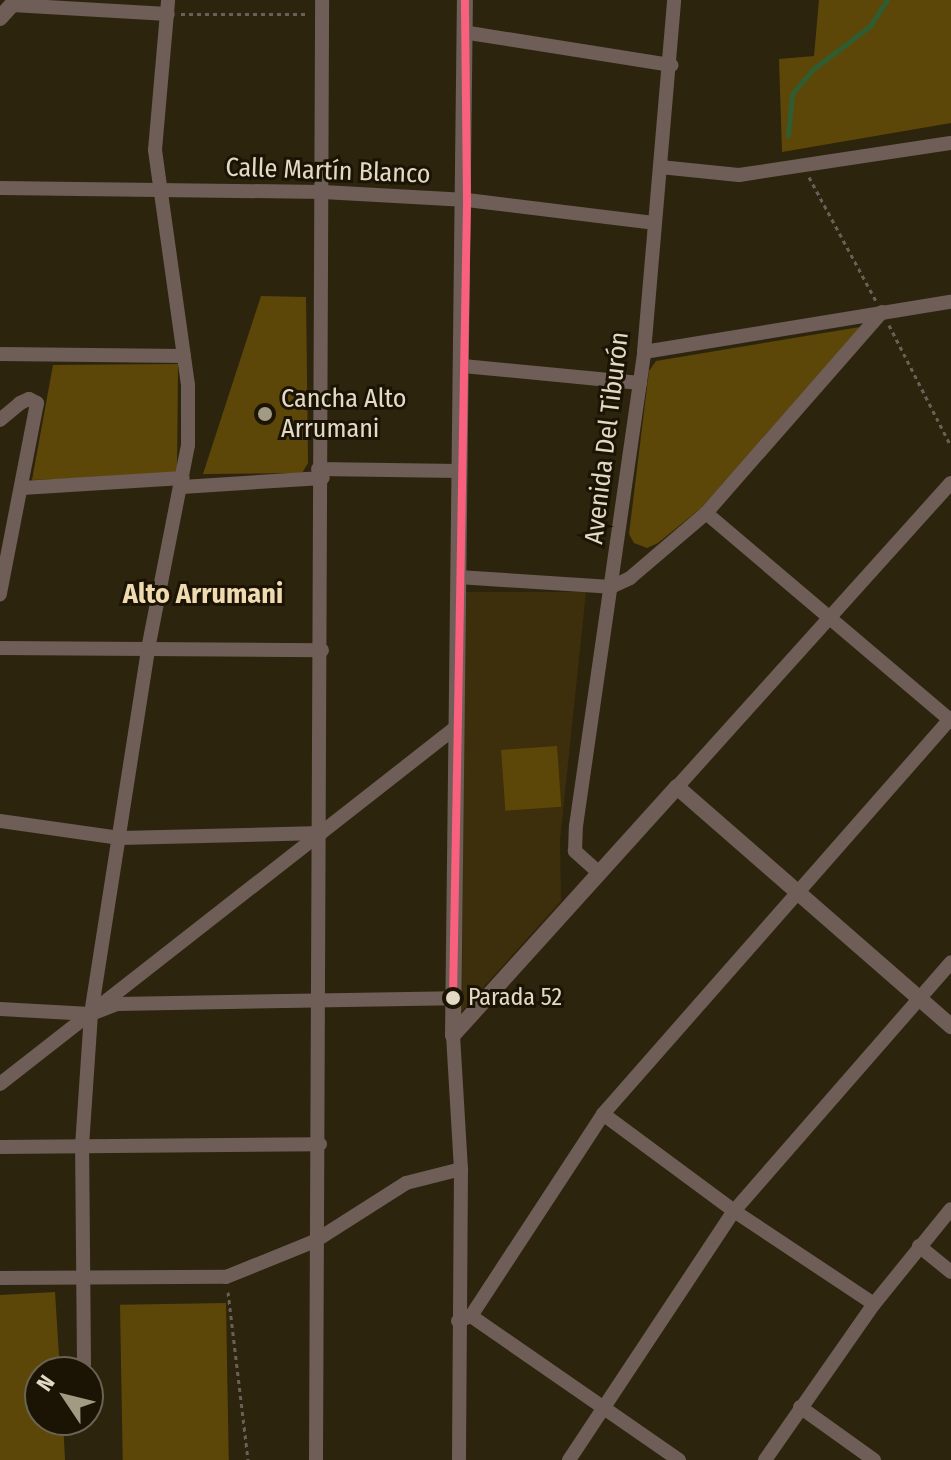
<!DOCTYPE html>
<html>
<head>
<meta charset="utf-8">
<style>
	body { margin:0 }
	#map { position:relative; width:951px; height:1460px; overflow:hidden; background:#2d240d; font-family:"Fira Sans Condensed",sans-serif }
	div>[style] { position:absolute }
	.built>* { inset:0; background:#3e2f0c }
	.green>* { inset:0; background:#5d4708; transform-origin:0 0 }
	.stream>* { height:5px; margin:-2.5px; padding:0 2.5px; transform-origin:2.5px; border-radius:2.5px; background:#2f5c30 }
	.path>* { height:3px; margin-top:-1.5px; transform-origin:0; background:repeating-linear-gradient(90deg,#6b6057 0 4px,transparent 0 8px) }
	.minor>* { height:14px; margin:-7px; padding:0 7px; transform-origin:7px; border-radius:7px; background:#6e5e57 }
	.tertiary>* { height:16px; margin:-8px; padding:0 8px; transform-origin:8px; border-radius:8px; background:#6e5e57 }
	.bus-1>* { height:8px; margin:-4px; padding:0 4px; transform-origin:4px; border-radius:4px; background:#f8607d }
	.dots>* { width:22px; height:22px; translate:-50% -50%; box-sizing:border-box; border:4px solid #1b1405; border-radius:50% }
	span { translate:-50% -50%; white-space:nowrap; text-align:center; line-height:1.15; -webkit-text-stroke:6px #1b1405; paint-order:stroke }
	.bus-label { font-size:24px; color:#e3d9c4 }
	.left { translate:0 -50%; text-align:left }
	.street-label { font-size:26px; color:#e3d9c4 }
	.poi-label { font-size:26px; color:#e3d9c4 }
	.neighbourhood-label { font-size:28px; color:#f0dbb0; font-weight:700 }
	.north { position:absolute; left:24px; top:1356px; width:80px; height:80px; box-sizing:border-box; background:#1b1405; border:2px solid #6b6351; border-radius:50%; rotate:305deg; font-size:22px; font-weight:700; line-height:32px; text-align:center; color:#e3d9c4 }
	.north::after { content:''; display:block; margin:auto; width:28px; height:36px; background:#a39a84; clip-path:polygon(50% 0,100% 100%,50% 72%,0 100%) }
</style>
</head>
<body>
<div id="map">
	<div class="built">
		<div style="clip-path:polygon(464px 592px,586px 592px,560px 840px,561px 901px,462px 1011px)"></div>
	</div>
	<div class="green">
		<div style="clip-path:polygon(819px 0,951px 0,951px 123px,782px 152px,779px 59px,814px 56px)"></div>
		<div style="clip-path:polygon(261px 296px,306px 297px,308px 463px,302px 473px,203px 474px)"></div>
		<div style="clip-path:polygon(860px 327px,701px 508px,658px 543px,647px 548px,634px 543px,629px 534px,649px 371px,656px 361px)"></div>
		<div style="clip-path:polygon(178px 364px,177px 474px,32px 480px,53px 365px)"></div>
		<div style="left:557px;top:746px;width:61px;height:56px;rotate:86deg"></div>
		<div style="clip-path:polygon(55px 1292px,60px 1372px,40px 1372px,40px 1420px,63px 1420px,65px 1460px,0 1460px,0 1295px)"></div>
		<div style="left:226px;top:1303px;width:157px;height:106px;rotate:89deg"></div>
	</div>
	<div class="stream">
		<div style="left:788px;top:135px;width:41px;rotate:-84.4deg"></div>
		<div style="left:792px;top:94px;width:31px;rotate:-50deg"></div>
		<div style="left:812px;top:70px;width:73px;rotate:-37.2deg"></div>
		<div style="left:870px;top:26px;width:31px;rotate:-57deg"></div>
	</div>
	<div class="path">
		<div style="left:181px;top:14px;width:125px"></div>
		<div style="left:809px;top:177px;width:141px;rotate:61.6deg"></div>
		<div style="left:889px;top:325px;width:136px;rotate:62.9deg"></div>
		<div style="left:228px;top:1292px;width:169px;rotate:83.2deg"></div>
	</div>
	<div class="minor">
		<div style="left:12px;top:5px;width:156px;rotate:3.3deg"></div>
		<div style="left:469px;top:33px;width:205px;rotate:9deg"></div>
		<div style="left:660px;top:167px;width:79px;rotate:5.8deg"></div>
		<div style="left:739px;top:175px;width:214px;rotate:-8.6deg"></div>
		<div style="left:0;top:188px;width:323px;rotate:0.7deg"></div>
		<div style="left:323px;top:192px;width:144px;rotate:3.2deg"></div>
		<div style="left:467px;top:200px;width:188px;rotate:7deg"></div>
		<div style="left:644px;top:352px;width:311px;rotate:-9.3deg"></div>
		<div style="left:0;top:354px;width:184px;rotate:0.6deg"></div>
		<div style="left:463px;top:366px;width:178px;rotate:5.5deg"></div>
		<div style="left:0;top:420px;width:26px;rotate:-40deg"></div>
		<div style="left:20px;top:403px;width:10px;rotate:-24deg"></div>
		<div style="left:29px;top:399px;width:9px;rotate:27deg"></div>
		<div style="left:37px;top:403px;width:195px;rotate:101deg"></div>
		<div style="left:318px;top:469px;width:141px;rotate:0.8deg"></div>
		<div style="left:182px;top:487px;width:141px;rotate:-3.7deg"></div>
		<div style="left:22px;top:488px;width:161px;rotate:-3.6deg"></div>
		<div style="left:706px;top:513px;width:321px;rotate:40.3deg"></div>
		<div style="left:458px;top:577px;width:153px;rotate:3.7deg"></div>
		<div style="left:611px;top:587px;width:21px;rotate:-25deg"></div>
		<div style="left:630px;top:578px;width:100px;rotate:-40.5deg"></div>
		<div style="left:706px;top:513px;width:267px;rotate:-48.8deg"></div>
		<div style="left:0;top:648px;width:322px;rotate:0.4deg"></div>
		<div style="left:677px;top:787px;width:409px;rotate:-48deg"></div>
		<div style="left:0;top:821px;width:121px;rotate:8.1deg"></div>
		<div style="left:120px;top:838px;width:201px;rotate:-1.4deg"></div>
		<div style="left:597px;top:871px;width:30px;rotate:-138deg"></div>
		<div style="left:575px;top:851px;width:25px;rotate:-88deg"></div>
		<div style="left:576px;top:826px;width:479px;rotate:-81.8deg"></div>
		<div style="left:644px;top:352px;width:353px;rotate:-85.1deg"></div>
		<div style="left:0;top:1009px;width:91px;rotate:3.1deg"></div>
		<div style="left:91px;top:1014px;width:28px;rotate:-21deg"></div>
		<div style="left:117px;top:1004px;width:336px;rotate:-1deg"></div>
		<div style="left:453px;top:1035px;width:134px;rotate:86.6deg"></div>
		<div style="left:461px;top:1169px;width:291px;rotate:90.4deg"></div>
		<div style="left:0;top:1084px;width:578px;rotate:-38.04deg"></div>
		<div style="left:603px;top:1114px;width:163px;rotate:36.5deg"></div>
		<div style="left:734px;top:1211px;width:168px;rotate:33.6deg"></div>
		<div style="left:0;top:1147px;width:320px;rotate:-0.5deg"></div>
		<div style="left:919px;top:1246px;width:41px;rotate:39.1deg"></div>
		<div style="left:0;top:1278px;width:226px;rotate:-0.3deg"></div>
		<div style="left:226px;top:1277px;width:96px;rotate:-22deg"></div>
		<div style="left:315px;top:1241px;width:108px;rotate:-32.5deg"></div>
		<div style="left:406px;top:1183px;width:57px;rotate:-14.3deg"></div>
		<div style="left:471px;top:1316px;width:253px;rotate:34.7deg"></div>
		<div style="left:458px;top:1321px;width:14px;rotate:-21deg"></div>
		<div style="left:471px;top:1316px;width:241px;rotate:-56.8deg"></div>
		<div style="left:603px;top:1114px;width:527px;rotate:-48.69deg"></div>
		<div style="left:84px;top:1365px;width:219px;rotate:-90.5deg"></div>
		<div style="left:82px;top:1146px;width:132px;rotate:-86.1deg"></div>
		<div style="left:91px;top:1014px;width:369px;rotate:-81.1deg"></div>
		<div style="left:148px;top:649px;width:208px;rotate:-78.9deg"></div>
		<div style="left:188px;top:445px;width:60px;rotate:-90deg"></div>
		<div style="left:188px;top:385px;width:237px;rotate:-98deg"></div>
		<div style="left:155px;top:150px;width:151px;rotate:-85deg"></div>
		<div style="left:800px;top:1407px;width:91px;rotate:35.6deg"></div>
		<div style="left:316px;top:1460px;width:1460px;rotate:-89.76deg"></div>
		<div style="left:569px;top:1460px;width:299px;rotate:-56.5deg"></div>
		<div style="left:734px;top:1211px;width:330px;rotate:-48.9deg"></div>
		<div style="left:765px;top:1460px;width:190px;rotate:-55.1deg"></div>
		<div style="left:874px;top:1304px;width:122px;rotate:-51deg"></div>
	</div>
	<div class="tertiary">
		<div style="left:0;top:18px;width:24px;rotate:-48deg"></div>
		<div style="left:453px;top:1035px;width:1035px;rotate:-89.34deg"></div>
		<div style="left:453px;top:1035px;width:334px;rotate:-47.9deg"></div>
		<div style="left:677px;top:787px;width:364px;rotate:41.1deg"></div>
	</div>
	<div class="bus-1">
		<div style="left:453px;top:998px;width:798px;rotate:-88.99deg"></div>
		<div style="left:467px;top:200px;width:200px;rotate:-90.6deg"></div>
	</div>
	<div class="dots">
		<div style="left:265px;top:414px;background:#a39a84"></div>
		<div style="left:453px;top:998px;background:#e3d9c4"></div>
	</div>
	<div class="bus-label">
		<span class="left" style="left:468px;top:998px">Parada 52</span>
	</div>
	<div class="street-label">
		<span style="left:328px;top:171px;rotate:2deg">Calle Martín Blanco</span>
		<span style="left:607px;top:438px;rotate:-83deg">Avenida Del Tiburón</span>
	</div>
	<div class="poi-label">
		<span class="left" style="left:281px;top:414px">Cancha Alto<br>Arrumani</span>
	</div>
	<div class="neighbourhood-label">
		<span style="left:203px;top:594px">Alto Arrumani</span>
	</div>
	<div class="north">N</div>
</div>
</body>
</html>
